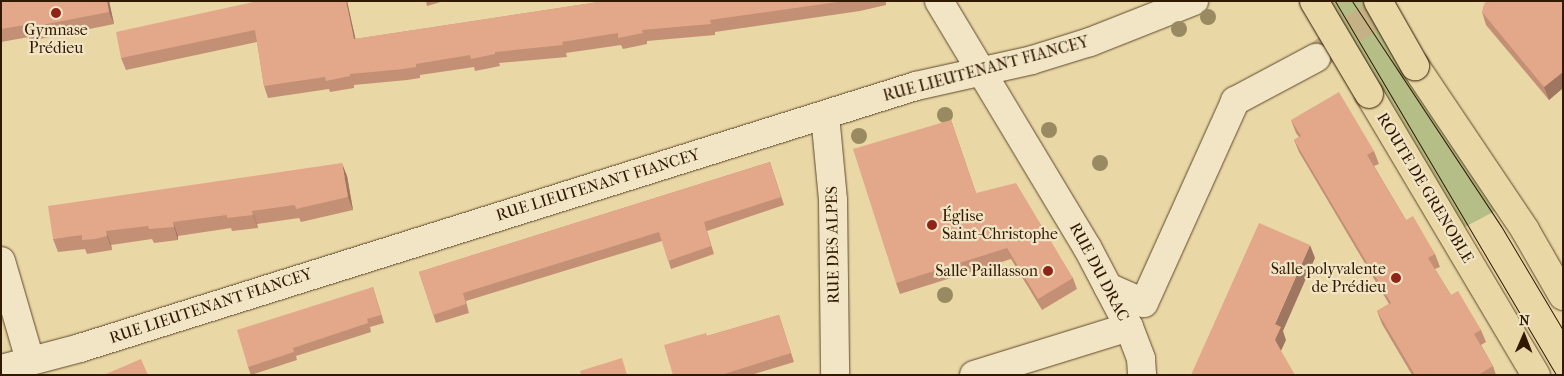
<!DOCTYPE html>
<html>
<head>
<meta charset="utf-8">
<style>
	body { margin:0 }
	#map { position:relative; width:1564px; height:376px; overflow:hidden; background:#e9d7a6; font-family:"IM FELL French Canon",serif }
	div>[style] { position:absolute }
	.green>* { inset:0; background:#b5be87 }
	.minor-tunnel>* { height:28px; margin-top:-14px; transform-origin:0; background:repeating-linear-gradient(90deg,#c4b185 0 28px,transparent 0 42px) }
	.roads { filter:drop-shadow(0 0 1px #5f482a) drop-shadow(0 0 1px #5f482a) }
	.minor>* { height:28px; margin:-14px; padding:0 14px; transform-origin:14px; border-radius:14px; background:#f1e5c5 }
	.major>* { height:28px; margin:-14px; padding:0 14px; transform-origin:14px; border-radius:14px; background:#e9d7a6 }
	.tram>* { height:1px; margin:-0.5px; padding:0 0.5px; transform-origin:0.5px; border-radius:0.5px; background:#311900 }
	.bridges { filter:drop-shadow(0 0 1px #311900) drop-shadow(0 0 1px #311900) }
	.major-bridge>* { height:28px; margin:-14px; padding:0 14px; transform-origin:14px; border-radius:14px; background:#e9d7a6 }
	.trees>* { width:16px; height:16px; margin:-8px; border-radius:50%; background:#9a8a61 }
	.wall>* { inset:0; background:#c39076 }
	.shaded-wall>* { inset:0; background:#9f7660 }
	.building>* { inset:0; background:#e3a889 }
	.dots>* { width:14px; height:14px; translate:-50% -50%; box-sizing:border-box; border:2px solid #f1e5c5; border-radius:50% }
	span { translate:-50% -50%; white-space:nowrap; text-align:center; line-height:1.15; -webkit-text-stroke:4.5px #f1e5c5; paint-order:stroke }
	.poi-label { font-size:16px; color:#311900 }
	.left { translate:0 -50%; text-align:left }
	.right { translate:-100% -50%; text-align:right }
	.street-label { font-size:16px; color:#311900 }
	.frame { position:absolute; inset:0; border:2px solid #311900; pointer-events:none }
	.north { position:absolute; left:1499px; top:311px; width:50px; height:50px; -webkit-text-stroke:4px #f1e5c5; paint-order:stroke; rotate:1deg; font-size:14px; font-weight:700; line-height:20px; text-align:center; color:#311900 }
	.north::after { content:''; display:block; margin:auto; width:18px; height:22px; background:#311900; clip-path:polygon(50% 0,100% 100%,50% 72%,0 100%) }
</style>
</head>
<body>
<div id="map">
	<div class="green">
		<div style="clip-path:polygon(1325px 1px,1367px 1px,1499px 209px,1461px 229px)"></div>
	</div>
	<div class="minor-tunnel">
		<div style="left:1319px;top:55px;width:91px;rotate:-36.5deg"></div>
	</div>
	<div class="roads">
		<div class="minor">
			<div style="left:939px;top:1px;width:287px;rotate:59deg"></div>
			<div style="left:1087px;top:247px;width:90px;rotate:62.3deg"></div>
			<div style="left:1129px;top:327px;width:34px;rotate:69deg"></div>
			<div style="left:1141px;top:359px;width:16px;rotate:86deg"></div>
			<div style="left:825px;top:115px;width:85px;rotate:84.6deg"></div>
			<div style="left:833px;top:200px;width:175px;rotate:89.3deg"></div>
			<div style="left:1px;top:261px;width:103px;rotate:73.7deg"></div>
			<div style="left:1108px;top:287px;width:39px;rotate:24deg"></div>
			<div style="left:1144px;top:303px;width:222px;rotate:-65.7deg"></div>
			<div style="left:1235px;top:101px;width:92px;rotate:-28deg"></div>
			<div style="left:1px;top:369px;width:82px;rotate:-14.9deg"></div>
			<div style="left:80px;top:348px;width:876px;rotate:-17.4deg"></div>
			<div style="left:916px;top:86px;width:119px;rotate:-12.6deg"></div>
			<div style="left:1032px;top:60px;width:61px;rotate:-17.2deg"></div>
			<div style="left:1090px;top:42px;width:112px;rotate:-21.5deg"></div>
			<div style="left:974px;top:375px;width:162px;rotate:-17.2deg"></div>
		</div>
		<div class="major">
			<div style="left:1415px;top:66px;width:197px;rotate:56.1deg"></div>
			<div style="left:1525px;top:230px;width:76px;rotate:60.1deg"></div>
			<div style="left:1369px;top:94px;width:327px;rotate:59.3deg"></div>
		</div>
	</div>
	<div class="tram">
		<div style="left:1335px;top:1px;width:434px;rotate:59.4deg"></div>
		<div style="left:1352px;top:1px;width:270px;rotate:56.5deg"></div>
		<div style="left:1501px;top:226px;width:121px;rotate:59.2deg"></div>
	</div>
	<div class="bridges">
		<div class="major-bridge">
			<div style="left:1314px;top:1px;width:108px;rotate:59.4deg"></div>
			<div style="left:1378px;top:1px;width:75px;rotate:60.4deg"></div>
		</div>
	</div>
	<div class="trees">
		<div style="left:1208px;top:17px"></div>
		<div style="left:1179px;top:29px"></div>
		<div style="left:945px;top:115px"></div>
		<div style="left:1049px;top:130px"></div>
		<div style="left:859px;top:136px"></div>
		<div style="left:1100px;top:163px"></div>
		<div style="left:945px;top:295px"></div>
	</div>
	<div class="wall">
		<div style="clip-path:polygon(1px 1px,109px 1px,114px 24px,30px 41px,29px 37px,1px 42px)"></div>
		<div style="clip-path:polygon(258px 1px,347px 1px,355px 39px,605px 1px,886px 1px,886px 5px,860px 11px,715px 32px,715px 35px,647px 41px,647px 44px,623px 49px,621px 45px,566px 53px,567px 57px,499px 63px,500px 66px,475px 71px,474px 67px,420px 75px,420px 78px,407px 80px,354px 85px,354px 88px,330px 92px,329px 89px,268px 98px,264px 86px,257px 42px,126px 70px,121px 58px)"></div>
		<div style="clip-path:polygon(426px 1px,444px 1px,427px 6px)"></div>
		<div style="clip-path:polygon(1563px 1px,1563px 88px,1549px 100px,1486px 25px,1482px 12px)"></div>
		<div style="clip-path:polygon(951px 120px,976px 193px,1073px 278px,1077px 289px,1042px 310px,1011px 259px,900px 294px,896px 283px)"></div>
		<div style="clip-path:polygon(1291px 120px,1374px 151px,1379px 164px,1374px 166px,1406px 220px,1435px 254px,1440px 267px,1435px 269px,1451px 295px,1481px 330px,1486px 342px,1481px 345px,1493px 366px,1496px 375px,1412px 375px,1382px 324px,1377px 311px,1389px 304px,1299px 152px,1294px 140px,1299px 137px,1296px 133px)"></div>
		<div style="clip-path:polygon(770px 162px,784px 205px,707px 231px,714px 254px,671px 269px,662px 241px,466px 301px,469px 313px,436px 323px,419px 272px)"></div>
		<div style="clip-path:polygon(347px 176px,353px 210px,301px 222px,299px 218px,257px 224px,258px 228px,232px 231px,231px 228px,178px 236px,178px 240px,154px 243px,152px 239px,111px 245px,112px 250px,87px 254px,85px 249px,58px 252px,53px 239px)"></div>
		<div style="clip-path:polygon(373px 287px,384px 323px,370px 327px,371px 332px,296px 356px,297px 360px,251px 375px,248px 367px)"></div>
		<div style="clip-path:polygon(779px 315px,794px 362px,751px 375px,673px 375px,707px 336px)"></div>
	</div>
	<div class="shaded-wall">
		<div style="clip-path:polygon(107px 1px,109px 1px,114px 24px,109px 12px)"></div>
		<div style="clip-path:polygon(346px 1px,347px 1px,358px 50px,354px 39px)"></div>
		<div style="clip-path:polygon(1563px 72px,1563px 88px,1549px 100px,1544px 87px)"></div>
		<div style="clip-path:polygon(342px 163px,347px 176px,353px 210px,348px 197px)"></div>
		<div style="clip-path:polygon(252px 211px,257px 224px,258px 228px,253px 215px)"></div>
		<div style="clip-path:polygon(173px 222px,178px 236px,178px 240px,174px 227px)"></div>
		<div style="clip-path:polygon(106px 231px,111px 245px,112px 250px,107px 236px)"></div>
		<div style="clip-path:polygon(1310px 245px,1315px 258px,1283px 331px,1286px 340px,1280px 353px,1275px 340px,1275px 324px)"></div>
	</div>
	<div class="building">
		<div style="clip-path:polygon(1px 1px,107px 1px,109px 12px,26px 28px,25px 25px,1px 29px)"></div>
		<div style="clip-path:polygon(258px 1px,346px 1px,354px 39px,605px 1px,845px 1px,710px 20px,711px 24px,642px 30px,643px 33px,618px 38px,618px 33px,562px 42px,563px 45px,495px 52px,495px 54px,471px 59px,470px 55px,416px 64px,416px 67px,403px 69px,350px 74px,350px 76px,326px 81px,325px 77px,264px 86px,255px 30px,121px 58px,116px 32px)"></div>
		<div style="clip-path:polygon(1487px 1px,1563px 1px,1563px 72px,1544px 87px,1482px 12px,1484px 4px)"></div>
		<div style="clip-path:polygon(1339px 92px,1374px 151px,1367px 155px,1406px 220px,1413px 216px,1435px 254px,1428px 258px,1451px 295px,1458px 291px,1481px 330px,1474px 334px,1493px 366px,1478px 375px,1415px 375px,1377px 311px,1391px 303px,1294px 140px,1301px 136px,1291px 120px)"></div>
		<div style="clip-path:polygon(951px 120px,976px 193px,1016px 183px,1073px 278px,1038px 299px,1007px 248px,896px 283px,853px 149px)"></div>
		<div style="clip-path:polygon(770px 162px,781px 197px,704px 222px,711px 246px,668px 261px,659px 232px,463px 293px,466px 304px,433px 315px,419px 272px)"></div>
		<div style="clip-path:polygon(342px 163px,348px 197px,296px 209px,295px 205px,252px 211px,253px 215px,227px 218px,227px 215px,173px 222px,174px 227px,149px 229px,148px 226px,106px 231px,107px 236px,95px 239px,82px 240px,82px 235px,53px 239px,48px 206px)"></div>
		<div style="clip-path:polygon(1259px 223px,1310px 245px,1275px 324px,1281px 327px,1275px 340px,1295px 375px,1191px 375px)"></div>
		<div style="clip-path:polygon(373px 287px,381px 315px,367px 319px,368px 323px,293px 348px,294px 352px,248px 367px,237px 330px)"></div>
		<div style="clip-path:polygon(779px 315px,791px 353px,721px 375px,673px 375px,664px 345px,706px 333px,707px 336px)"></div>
		<div style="clip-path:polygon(622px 358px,627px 375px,581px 375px,580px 371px)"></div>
		<div style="clip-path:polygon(141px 359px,148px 375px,106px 375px,106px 374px)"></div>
	</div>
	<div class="dots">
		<div style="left:56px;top:13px;background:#8f2418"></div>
		<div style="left:932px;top:225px;background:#8f2418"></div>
		<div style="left:1048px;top:271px;background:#8f2418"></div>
		<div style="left:1396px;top:278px;background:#8f2418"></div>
	</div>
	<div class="poi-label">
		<span style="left:56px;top:39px">Gymnase<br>Prédieu</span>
		<span class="left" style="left:942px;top:225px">Église<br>Saint-Christophe</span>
		<span class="right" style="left:1386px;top:278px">Salle polyvalente<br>de Prédieu</span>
		<span class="right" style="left:1038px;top:271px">Salle Paillasson</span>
	</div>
	<div class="street-label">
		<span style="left:986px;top:69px;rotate:-15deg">RUE LIEUTENANT FIANCEY</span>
		<span style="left:598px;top:185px;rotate:-17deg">RUE LIEUTENANT FIANCEY</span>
		<span style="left:1425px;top:188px;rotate:59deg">ROUTE DE GRENOBLE</span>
		<span style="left:833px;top:245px;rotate:-91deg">RUE DES ALPES</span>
		<span style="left:1099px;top:272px;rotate:62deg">RUE DU DRAC</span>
		<span style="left:211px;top:306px;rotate:-18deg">RUE LIEUTENANT FIANCEY</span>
	</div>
	<div class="frame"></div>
	<div class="north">N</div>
</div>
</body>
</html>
